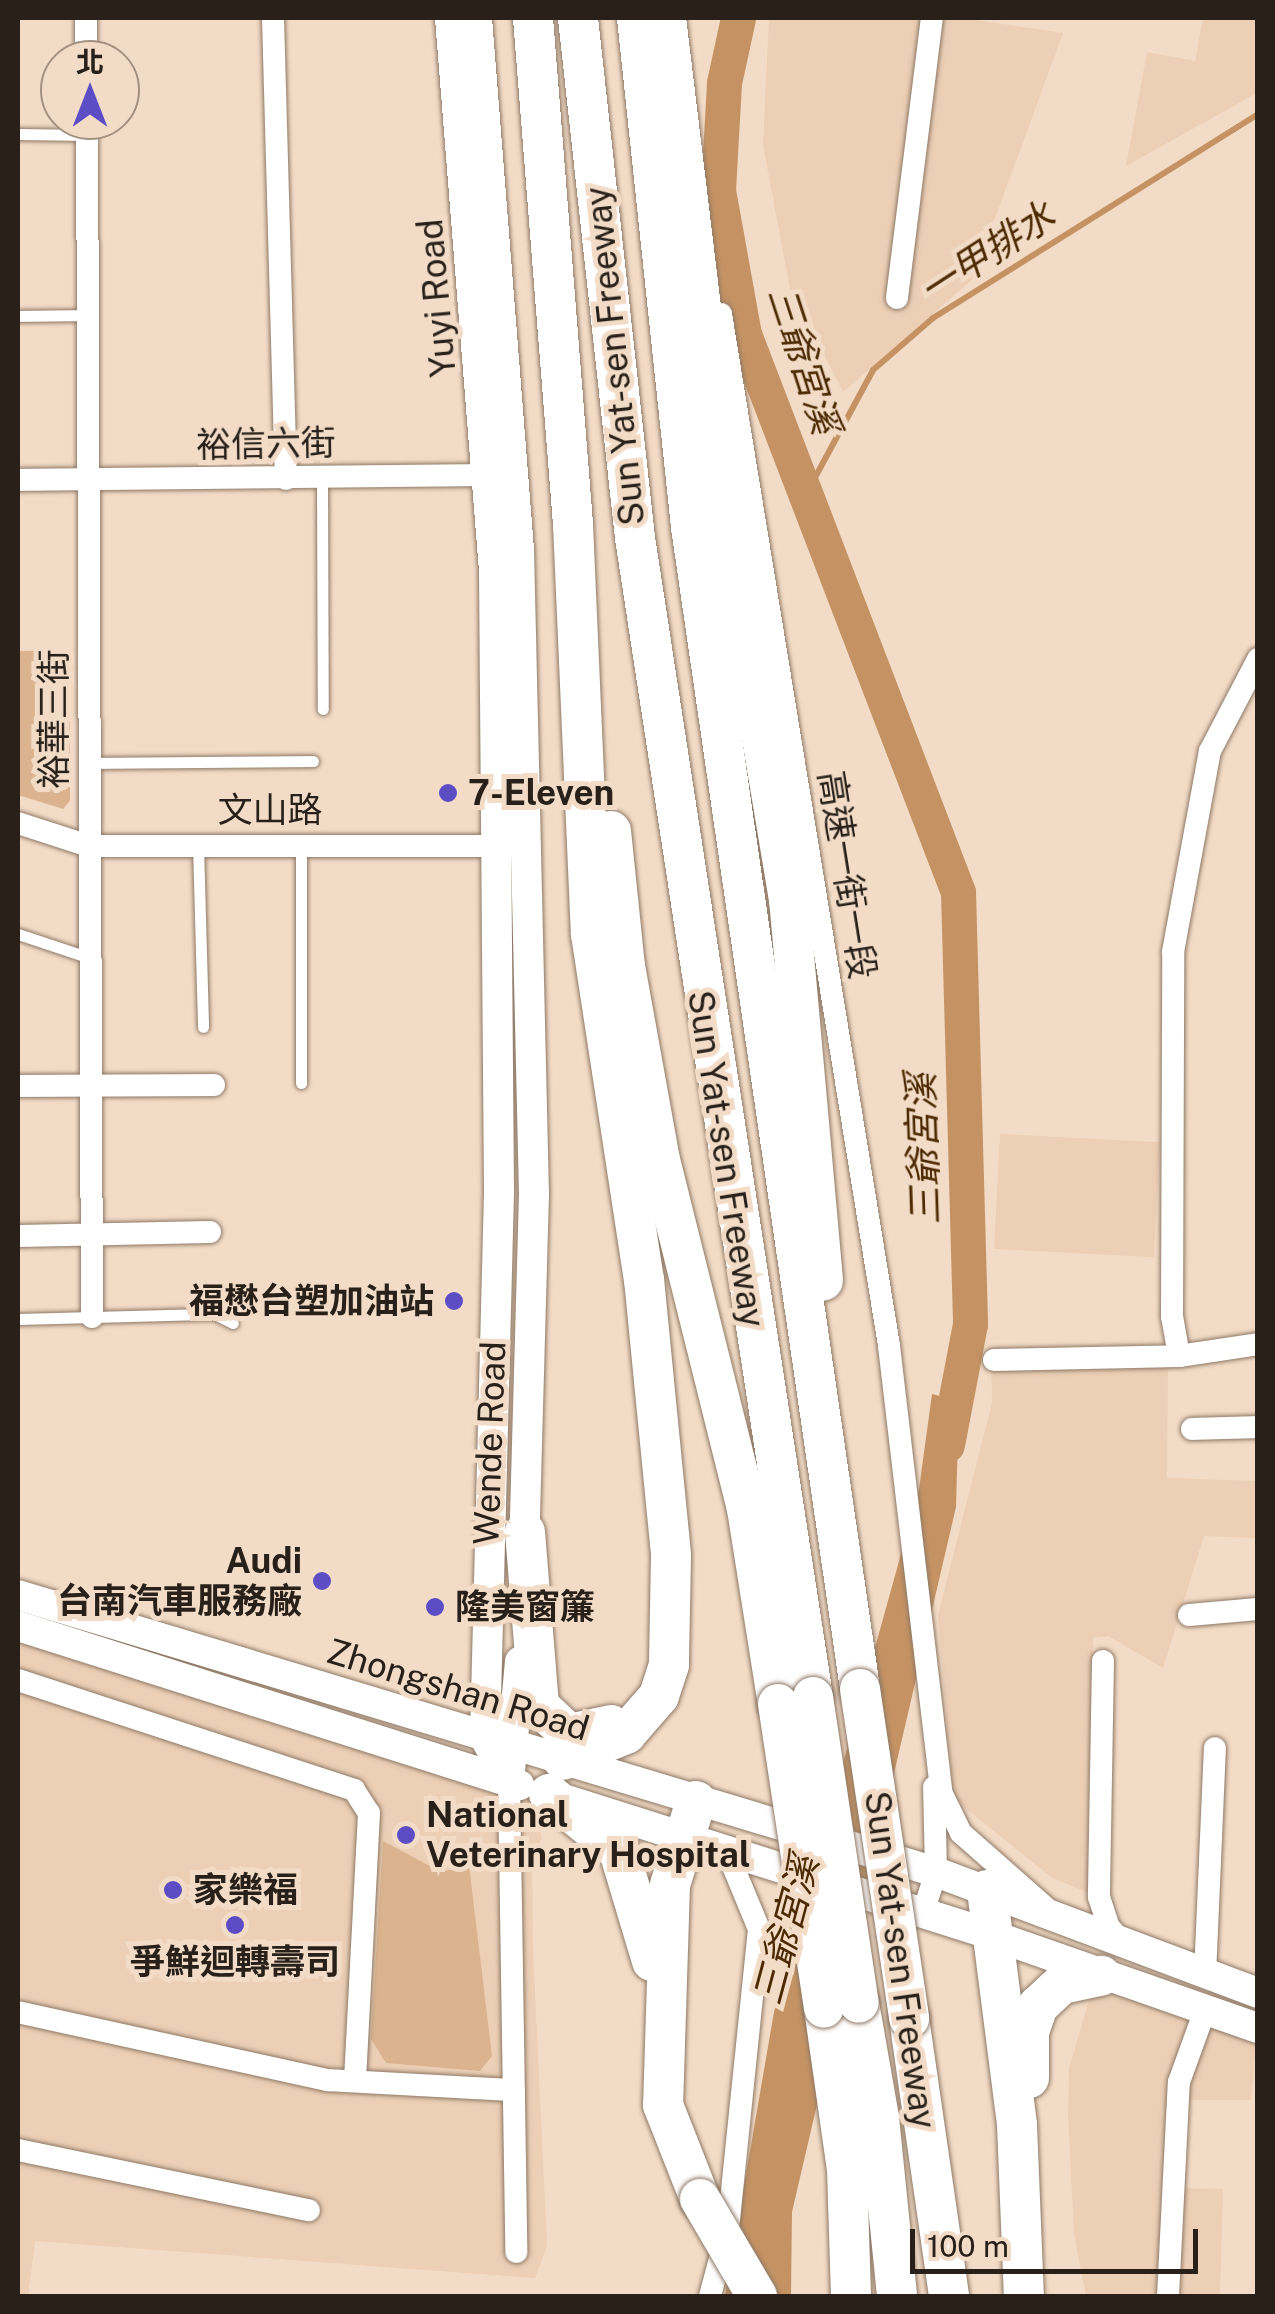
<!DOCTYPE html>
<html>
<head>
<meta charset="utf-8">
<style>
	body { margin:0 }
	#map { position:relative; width:1275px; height:2314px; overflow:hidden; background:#f3dcc7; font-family:"Public Sans","Noto Sans TC",sans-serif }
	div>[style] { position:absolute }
	.built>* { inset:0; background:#eccfb5; transform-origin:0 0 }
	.green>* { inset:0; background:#dbb48f }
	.water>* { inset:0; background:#c59363 }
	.stream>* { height:6px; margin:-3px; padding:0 3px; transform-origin:3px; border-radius:3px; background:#c59363 }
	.river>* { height:35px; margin:-17.5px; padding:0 17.5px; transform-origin:17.5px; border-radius:17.5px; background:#c59363 }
	.roads { filter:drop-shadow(0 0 2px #8e7966) drop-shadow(0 0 2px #8e7966) }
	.lane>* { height:11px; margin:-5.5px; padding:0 5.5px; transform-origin:5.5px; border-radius:5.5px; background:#fff }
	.street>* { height:22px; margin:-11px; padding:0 11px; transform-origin:11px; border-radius:11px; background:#fff }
	.secondary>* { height:30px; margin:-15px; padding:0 15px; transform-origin:15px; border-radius:15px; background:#fff }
	.highway>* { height:40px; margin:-20px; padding:0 20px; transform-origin:20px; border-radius:20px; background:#fff }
	.bridges { filter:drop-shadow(0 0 2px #8e7966) drop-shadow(0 0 2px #8e7966) }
	.highway-bridge>* { height:40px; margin:-20px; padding:0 20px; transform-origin:20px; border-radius:20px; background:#fff }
	.dots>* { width:28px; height:28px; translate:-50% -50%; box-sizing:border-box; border:5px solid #f3dcc7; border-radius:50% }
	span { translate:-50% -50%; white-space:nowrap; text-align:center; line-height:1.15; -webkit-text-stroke:10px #f3dcc7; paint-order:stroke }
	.street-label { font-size:35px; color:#292119 }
	.poi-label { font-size:35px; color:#292119; font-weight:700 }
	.left { translate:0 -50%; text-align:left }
	.right { translate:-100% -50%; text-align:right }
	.water-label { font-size:38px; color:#4b2a02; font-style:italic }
	.frame { position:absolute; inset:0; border:20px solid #292119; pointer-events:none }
	.north { position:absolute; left:40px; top:40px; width:100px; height:100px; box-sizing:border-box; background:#f3dcc7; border:2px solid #a29181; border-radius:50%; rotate:0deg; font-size:28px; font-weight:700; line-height:40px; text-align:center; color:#292119 }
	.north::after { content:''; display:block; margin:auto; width:35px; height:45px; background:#5c4dc5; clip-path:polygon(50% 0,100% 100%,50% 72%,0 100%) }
	.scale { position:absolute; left:910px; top:2229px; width:288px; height:45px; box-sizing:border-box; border:5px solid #292119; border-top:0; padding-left:12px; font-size:30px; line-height:35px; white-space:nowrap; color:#292119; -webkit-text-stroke:8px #f3dcc7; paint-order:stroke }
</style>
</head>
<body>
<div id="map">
	<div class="built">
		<div style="clip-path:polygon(769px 18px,963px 18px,1063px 33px,973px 279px,843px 392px,790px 289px,763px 145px)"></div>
		<div style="clip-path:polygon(1203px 18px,1257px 18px,1257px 93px,1126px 166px,1147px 52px,1195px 61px)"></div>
		<div style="left:1000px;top:1134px;width:160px;height:115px;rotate:3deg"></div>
		<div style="clip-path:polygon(1168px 1360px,1167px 1478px,1257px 1481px,1257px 1538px,1204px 1536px,1163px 1668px,1108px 1636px,1093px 1638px,1088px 1893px,1051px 1877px,953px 1798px,938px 1615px,992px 1403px,991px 1363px)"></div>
		<div style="clip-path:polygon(18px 1643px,531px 1797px,542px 1838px,532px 1857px,533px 1948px,547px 2246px,535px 2278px,35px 2241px,28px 2296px,18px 2296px)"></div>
		<div style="clip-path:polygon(1093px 1987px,1257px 2034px,1251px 2100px,1184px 2100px,1178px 2188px,1223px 2189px,1220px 2296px,1086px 2296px,1074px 2234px,1068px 2115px,1069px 2068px)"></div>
	</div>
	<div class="green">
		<div style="clip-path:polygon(70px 650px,70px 801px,63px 809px,18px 795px,18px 651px)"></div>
		<div style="clip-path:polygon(383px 1841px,441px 1872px,469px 1865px,492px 2056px,480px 2071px,386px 2063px,371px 2039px)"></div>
	</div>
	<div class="water">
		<div style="clip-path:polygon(932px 1394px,959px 1401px,956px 1507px,792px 2212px,791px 2296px,725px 2296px,774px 2012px,919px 1489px)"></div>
	</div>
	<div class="stream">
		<div style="left:805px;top:496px;width:143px;rotate:-61.6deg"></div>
		<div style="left:873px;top:370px;width:79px;rotate:-40.9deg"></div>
		<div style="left:933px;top:318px;width:384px;rotate:-32.1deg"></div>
	</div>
	<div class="river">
		<div style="left:738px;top:18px;width:66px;rotate:102.2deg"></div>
		<div style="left:724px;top:83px;width:107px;rotate:93.2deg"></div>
		<div style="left:718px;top:190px;width:146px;rotate:79.8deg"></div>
		<div style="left:744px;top:334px;width:598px;rotate:69.02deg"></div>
		<div style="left:958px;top:892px;width:432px;rotate:88.4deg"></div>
		<div style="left:970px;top:1324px;width:123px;rotate:100.8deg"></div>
	</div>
	<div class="roads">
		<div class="lane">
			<div style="left:18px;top:134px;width:69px;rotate:0.8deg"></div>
			<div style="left:18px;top:316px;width:69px;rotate:-0.8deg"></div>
			<div style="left:322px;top:479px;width:230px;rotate:89.8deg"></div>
			<div style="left:89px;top:763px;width:224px;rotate:-0.5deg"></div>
			<div style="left:198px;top:845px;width:182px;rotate:88.4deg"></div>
			<div style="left:18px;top:934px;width:76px;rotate:18.4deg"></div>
			<div style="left:301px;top:1083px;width:238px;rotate:-90deg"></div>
			<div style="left:18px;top:1319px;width:197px;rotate:-1.5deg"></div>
			<div style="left:215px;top:1314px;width:20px;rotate:27deg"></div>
		</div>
		<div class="street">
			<div style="left:86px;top:18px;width:42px;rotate:90deg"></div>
			<div style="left:273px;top:18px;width:461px;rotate:88.4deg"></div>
			<div style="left:87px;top:120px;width:1197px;rotate:89.76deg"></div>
			<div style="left:897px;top:298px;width:282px;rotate:-82.9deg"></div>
			<div style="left:721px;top:314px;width:1046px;rotate:80.75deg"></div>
			<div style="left:889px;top:1346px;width:451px;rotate:83.3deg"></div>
			<div style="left:942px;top:1794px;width:43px;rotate:64deg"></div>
			<div style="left:961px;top:1833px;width:112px;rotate:41.4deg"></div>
			<div style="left:18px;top:480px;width:483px;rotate:-0.6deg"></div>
			<div style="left:18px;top:823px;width:75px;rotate:17.9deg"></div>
			<div style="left:89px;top:846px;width:423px"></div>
			<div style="left:18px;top:1086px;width:196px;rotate:-0.3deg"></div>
			<div style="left:18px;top:1236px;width:192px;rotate:-1.2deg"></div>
			<div style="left:1179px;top:1356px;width:41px;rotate:-99.9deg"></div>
			<div style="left:1172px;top:1316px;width:364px;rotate:-89.8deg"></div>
			<div style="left:1173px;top:952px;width:204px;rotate:-79.6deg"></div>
			<div style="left:1210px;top:751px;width:104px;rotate:-62.4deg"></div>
			<div style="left:994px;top:1360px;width:185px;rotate:-1.2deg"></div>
			<div style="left:1179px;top:1356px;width:80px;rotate:-8.6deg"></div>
			<div style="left:1192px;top:1429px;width:66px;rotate:-1.7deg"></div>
			<div style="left:1189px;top:1615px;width:69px;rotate:-5deg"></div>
			<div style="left:1103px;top:1661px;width:236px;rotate:91deg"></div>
			<div style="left:1099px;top:1897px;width:32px;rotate:72deg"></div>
			<div style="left:1109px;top:1927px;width:24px;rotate:48deg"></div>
			<div style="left:18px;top:1680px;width:354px;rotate:18.1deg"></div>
			<div style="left:354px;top:1790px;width:27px;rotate:57deg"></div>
			<div style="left:369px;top:1813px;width:267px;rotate:93deg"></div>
			<div style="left:509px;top:1782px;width:470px;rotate:89.1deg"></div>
			<div style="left:923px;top:1913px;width:43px;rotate:-72.4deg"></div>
			<div style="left:936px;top:1872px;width:85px;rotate:-91.3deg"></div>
			<div style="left:1205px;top:1975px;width:227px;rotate:-87.5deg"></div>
			<div style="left:18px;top:2012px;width:317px;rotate:12.4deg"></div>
			<div style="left:328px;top:2080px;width:186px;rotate:3.1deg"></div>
			<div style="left:18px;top:2150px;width:297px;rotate:11.7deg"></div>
			<div style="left:710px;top:2296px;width:69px;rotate:-75deg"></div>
			<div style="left:728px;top:2229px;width:302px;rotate:-84.1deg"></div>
			<div style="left:759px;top:1929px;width:81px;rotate:-112.5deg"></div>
			<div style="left:1168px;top:2296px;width:214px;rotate:-87.1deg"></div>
			<div style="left:1179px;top:2082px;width:77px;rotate:-70.1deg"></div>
		</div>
		<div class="secondary">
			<div style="left:450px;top:18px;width:555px;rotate:85.45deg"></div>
			<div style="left:494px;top:571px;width:621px;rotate:89.54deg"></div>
			<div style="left:499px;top:1192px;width:546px;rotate:91.47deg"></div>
			<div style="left:485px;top:1738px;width:50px;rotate:61.4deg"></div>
			<div style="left:477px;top:18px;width:533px;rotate:85.48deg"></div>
			<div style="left:519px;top:549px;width:645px;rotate:88.67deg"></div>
			<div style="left:534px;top:1194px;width:356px;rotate:91.6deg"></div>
			<div style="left:18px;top:1595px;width:959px;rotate:16.79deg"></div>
			<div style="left:936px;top:1872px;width:344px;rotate:20.6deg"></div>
			<div style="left:18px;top:1626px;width:526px;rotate:17.61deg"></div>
			<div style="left:509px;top:1782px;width:121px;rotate:-84.8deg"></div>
			<div style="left:567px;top:1800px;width:446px;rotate:17.6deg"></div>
			<div style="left:992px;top:1935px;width:282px;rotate:19.3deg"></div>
		</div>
		<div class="highway">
			<div style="left:533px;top:18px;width:508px;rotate:85.48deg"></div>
			<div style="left:573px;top:524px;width:410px;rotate:87.5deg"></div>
			<div style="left:591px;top:934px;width:349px;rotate:81.3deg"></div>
			<div style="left:644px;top:1279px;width:278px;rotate:84.4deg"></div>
			<div style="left:671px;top:1556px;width:109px;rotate:91.1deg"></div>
			<div style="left:669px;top:1665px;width:33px;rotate:108deg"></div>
			<div style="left:659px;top:1696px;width:50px;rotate:131deg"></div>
			<div style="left:626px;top:1734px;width:68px;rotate:157.6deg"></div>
			<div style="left:578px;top:18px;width:523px;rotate:83.74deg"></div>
			<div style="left:635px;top:538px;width:1173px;rotate:81.27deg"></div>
			<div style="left:637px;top:18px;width:512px;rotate:83.94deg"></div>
			<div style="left:691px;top:527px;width:1174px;rotate:81.72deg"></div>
			<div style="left:666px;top:18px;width:533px;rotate:83.1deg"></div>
			<div style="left:730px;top:547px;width:357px;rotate:80.5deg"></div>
			<div style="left:789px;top:899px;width:383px;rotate:84.9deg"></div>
			<div style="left:611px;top:831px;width:136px;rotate:84.1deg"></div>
			<div style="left:625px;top:966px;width:197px;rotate:79.8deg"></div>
			<div style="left:660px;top:1160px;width:360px;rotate:76deg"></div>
			<div style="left:747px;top:1509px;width:197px;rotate:81deg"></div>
			<div style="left:525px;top:1532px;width:175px;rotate:85.4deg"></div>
			<div style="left:539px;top:1706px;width:41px;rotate:43deg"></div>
			<div style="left:569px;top:1734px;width:43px;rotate:-12.1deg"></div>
			<div style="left:549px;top:1794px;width:90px;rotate:39.2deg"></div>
			<div style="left:619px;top:1851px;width:115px;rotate:73.3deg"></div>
			<div style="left:696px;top:1801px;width:88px;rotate:107.2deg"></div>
			<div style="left:670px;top:1885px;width:220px;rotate:91.8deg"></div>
			<div style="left:663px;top:2105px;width:101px;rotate:68.5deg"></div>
			<div style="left:987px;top:1890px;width:237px;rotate:82.7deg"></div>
			<div style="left:1017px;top:2125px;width:171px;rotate:87.7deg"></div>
			<div style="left:859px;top:2003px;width:117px;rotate:80.1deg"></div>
			<div style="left:879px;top:2118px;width:179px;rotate:84.2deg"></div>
			<div style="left:824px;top:2008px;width:163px;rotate:81.9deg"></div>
			<div style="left:847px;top:2169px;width:127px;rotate:88.2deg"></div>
			<div style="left:909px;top:2018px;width:281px;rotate:81.8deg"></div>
			<div style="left:1029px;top:2078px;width:46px;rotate:-90deg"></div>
			<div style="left:1029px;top:2032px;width:28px;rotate:-71deg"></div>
			<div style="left:1038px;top:2006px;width:33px;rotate:-43deg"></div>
			<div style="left:1062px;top:1984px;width:40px;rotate:-12deg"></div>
		</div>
	</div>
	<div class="bridges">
		<div class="highway-bridge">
			<div style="left:860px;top:1689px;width:333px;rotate:81.5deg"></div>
			<div style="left:813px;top:1697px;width:309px;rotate:81.5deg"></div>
			<div style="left:778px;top:1704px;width:307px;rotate:81.4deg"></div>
			<div style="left:700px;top:2199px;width:113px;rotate:59.6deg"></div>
		</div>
	</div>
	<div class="dots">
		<div style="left:448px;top:793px;background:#5c4dc5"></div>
		<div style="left:454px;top:1301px;background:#5c4dc5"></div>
		<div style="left:322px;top:1581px;background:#5c4dc5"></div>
		<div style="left:435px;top:1607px;background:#5c4dc5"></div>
		<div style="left:406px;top:1835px;background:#5c4dc5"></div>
		<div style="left:173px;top:1890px;background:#5c4dc5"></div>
		<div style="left:235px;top:1925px;background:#5c4dc5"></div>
	</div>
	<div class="street-label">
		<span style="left:437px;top:298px;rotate:-95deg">Yuyi Road</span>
		<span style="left:615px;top:356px;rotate:-96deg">Sun Yat-sen Freeway</span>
		<span style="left:266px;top:444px;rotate:-1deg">裕信六街</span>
		<span style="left:54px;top:719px;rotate:-90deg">裕華三街</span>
		<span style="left:270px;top:810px">文山路</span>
		<span style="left:847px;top:875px;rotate:81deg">高速一街一段</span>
		<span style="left:726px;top:1159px;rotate:81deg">Sun Yat-sen Freeway</span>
		<span style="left:490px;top:1443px;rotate:-88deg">Wende Road</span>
		<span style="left:458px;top:1690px;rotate:17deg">Zhongshan Road</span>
		<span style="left:900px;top:1960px;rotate:82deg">Sun Yat-sen Freeway</span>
	</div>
	<div class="poi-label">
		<span class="left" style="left:468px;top:793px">7-Eleven</span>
		<span class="right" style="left:434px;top:1301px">福懋台塑加油站</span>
		<span class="right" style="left:302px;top:1581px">Audi<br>台南汽車服務廠</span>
		<span class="left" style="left:455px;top:1607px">隆美窗簾</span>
		<span class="left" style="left:426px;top:1835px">National<br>Veterinary Hospital</span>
		<span class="left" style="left:193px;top:1890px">家樂福</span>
		<span style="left:235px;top:1962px">爭鮮迴轉壽司</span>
	</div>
	<div class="water-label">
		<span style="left:987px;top:253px;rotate:-33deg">一甲排水</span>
		<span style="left:804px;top:360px;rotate:72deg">三爺宮溪</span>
		<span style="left:923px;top:1149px;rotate:-92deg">三爺宮溪</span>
		<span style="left:786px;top:1930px;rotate:-75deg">三爺宮溪</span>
	</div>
	<div class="frame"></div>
	<div class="north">北</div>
	<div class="scale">100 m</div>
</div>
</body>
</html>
